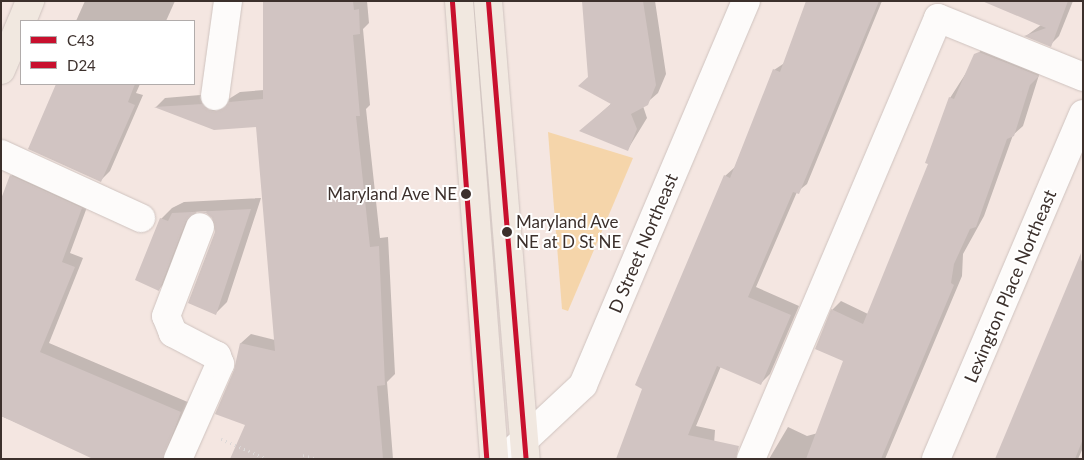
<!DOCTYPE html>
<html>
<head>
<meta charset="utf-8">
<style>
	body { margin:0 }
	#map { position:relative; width:1084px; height:460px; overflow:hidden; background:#f4e6e1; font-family:Lato,sans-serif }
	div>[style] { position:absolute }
	.green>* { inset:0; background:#f5d5aa }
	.shadow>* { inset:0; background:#0003 }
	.building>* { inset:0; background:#d1c4c2 }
	.path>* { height:3px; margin-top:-1.5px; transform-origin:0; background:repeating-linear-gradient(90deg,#dcd8d7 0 1px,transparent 0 5px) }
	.roads { filter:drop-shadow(0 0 1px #cfc3bf) drop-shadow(0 0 1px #cfc3bf) }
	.minor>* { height:28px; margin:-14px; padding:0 14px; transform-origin:14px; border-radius:14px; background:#fdfbfa }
	.major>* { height:28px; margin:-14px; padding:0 14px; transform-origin:14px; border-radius:14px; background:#f1e8e0 }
	.bus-1>* { height:5px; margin:-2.5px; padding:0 2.5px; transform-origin:2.5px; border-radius:2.5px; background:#c8102e }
	.bus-2>* { height:5px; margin:-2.5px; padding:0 2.5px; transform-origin:2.5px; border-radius:2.5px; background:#c8102e }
	.dots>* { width:14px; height:14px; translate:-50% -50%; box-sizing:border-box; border:2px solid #fff; border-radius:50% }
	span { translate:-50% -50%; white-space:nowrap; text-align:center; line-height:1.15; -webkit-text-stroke:4px #fff; paint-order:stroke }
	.bus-label { font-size:17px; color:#3c302c }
	.right { translate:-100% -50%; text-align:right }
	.left { translate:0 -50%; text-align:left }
	.street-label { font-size:18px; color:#3c302c }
	.frame { position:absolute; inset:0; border:2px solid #3c302c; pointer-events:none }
	.legend { position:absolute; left:20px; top:20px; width:175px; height:65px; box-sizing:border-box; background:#fff; border:1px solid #b1acab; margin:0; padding:6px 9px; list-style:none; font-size:15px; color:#3c302c }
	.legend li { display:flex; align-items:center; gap:10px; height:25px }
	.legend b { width:25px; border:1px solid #b1acab }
</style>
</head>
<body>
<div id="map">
	<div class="green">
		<div style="clip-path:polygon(548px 132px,633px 158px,568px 311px,562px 309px)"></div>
	</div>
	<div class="shadow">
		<div style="clip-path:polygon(85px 1px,175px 1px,166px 21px,76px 21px)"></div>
		<div style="clip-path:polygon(264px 1px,367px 1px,369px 23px,363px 29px,370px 105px,366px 109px,380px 238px,388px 237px,395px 374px,387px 382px,393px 459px,233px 459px,247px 424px,235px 371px,241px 343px,251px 334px,275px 340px,257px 126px,214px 129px,156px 107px,165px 98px,212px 94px,224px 102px,240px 92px,264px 90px)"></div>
		<div style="clip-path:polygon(583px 1px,655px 1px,666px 74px,658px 93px,643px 106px,647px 118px,628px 149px,581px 131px,612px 103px,589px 77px)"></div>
		<div style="clip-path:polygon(809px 1px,882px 1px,807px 184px,797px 192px,756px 287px,799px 306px,770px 374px,761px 383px,721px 366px,696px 426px,715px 430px,713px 459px,618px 459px,725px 176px,735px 167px,774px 70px,786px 62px)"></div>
		<div style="clip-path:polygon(986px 1px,1073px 1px,1059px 36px,1050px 45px,1026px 36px,1041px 25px)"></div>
		<div style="clip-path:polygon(984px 45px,1047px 67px,1039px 75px,1023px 126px,1013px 135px,984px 216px,963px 254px,962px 276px,885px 459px,769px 459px,788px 427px,807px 436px,818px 433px,844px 361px,832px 310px,841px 301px,868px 314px,929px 164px,950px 98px)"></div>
		<div style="clip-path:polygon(57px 84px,140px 84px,136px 93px,143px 95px,110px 171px,101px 180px,30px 149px)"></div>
		<div style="clip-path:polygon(20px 167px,90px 199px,70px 253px,83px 258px,49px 343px,190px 403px,168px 459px,101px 459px,1px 416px,11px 176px)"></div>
		<div style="clip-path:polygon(261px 198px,227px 302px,216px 313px,216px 232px,214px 217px,206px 211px,195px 212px,170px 278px,159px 289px,161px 219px,172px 208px,184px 202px)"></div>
		<div style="clip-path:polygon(1083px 257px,1083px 448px,1078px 459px,997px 459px)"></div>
	</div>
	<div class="building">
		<div style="clip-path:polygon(263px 1px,353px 1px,354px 10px,359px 9px,360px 34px,353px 35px,360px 116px,356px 116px,370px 247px,379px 246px,385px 385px,377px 386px,383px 459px,230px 459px,245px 425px,215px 414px,234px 370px,240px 343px,275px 351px,256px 127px,214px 130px,154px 107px,202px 104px,213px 111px,229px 102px,263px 99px)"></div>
		<div style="clip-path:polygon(582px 1px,643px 1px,656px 85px,648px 105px,631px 114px,637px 129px,628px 151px,579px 131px,611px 104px,578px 86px,588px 77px)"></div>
		<div style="clip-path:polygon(806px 1px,879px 1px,799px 194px,793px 192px,748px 297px,791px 315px,761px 385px,717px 366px,688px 435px,739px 446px,736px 459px,616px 459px,642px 389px,635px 385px,724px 175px,730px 178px,773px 69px,780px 72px)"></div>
		<div style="clip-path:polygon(982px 1px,1068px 1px,1051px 47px,1024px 36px,1046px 28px)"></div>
		<div style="clip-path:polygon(979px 52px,1039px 76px,1030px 85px,1014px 136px,1007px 139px,976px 227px,970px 229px,954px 264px,951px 283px,954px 285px,881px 459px,806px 459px,843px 361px,815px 349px,831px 309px,863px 324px,928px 164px,925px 163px,949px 97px,954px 99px,974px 54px)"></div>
		<div style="clip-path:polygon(56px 84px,135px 84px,128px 102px,135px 105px,101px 182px,28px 149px)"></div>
		<div style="clip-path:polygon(10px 175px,82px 208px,62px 262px,75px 267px,40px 352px,181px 412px,163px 459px,93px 459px,1px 416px,1px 199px)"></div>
		<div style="clip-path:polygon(251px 209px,216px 315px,188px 303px,215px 232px,212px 218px,206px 213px,197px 212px,186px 221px,159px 291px,135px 280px,160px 218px,168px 221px,172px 213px)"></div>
		<div style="clip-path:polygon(1081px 253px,1083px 439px,1075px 459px,995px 459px)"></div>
	</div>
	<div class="path">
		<div style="left:221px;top:439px;width:51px;rotate:23.1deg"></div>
		<div style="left:303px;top:455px;width:15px;rotate:16deg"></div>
	</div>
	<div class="roads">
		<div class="minor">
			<div style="left:215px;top:96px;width:96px;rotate:-82.2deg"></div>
			<div style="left:1px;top:154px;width:154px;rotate:24.6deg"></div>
			<div style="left:178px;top:459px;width:104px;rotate:-66.1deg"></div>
			<div style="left:220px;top:364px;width:9px;rotate:-111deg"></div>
			<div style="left:217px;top:356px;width:50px;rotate:-152.4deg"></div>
			<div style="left:173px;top:333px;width:18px;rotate:-112deg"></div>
			<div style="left:166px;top:316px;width:95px;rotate:-69.1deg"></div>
			<div style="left:504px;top:459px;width:108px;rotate:-43.1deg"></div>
			<div style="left:583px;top:385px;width:417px;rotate:-67deg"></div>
			<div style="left:751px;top:459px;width:479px;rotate:-67deg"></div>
			<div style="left:938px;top:18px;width:157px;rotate:22.1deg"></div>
			<div style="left:936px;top:459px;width:375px;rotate:-66.9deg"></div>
		</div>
		<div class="major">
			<div style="left:459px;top:1px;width:459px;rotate:85.6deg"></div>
			<div style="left:488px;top:1px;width:460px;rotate:85.3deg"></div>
			<div style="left:22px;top:21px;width:22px;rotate:-68deg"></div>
			<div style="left:1px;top:70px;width:51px;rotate:-66.9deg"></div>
		</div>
	</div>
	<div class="bus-1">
		<div style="left:488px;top:1px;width:460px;rotate:85.3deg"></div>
	</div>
	<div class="bus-2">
		<div style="left:452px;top:2px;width:458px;rotate:85.7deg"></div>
	</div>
	<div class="dots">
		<div style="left:466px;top:194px;background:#3c302c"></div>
		<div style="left:507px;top:232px;background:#3c302c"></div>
	</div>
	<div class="bus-label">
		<span class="right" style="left:457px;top:194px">Maryland Ave NE</span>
		<span class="left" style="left:516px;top:232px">Maryland Ave<br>NE at D St NE</span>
	</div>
	<div class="street-label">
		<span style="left:643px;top:243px;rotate:-67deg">D Street Northeast</span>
		<span style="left:1010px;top:286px;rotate:-67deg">Lexington Place Northeast</span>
	</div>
	<div class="frame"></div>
	<ul class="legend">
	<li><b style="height:6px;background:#c8102e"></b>C43</li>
	<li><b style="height:6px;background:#c8102e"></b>D24</li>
	</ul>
</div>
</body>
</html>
